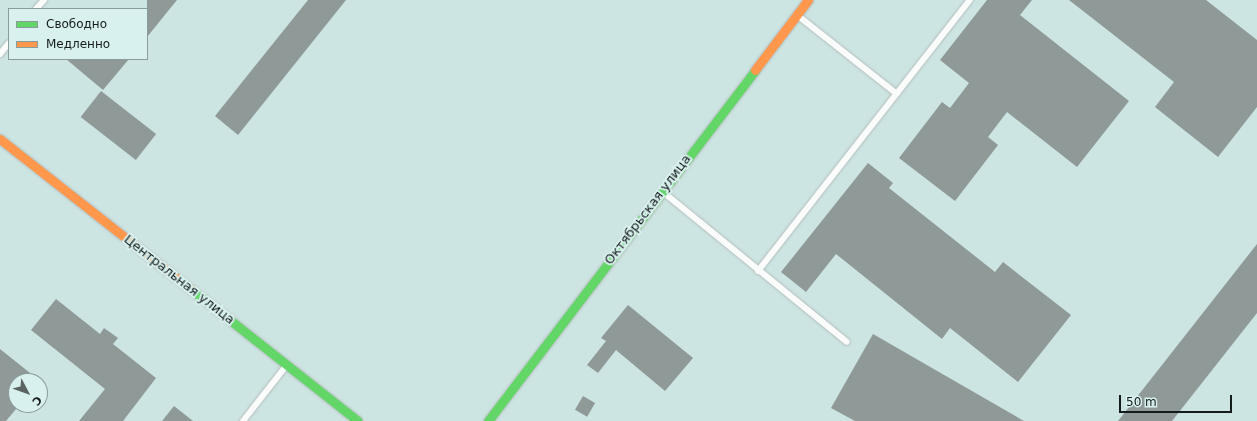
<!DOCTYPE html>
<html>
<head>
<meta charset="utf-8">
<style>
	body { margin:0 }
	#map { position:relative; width:1257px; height:421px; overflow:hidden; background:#deeae9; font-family:"DejaVu Sans",sans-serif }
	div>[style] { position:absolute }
	.built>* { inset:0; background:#cce4e2 }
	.building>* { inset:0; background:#8f9998; transform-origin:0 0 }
	.roads { filter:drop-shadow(0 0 1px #b4bdbc) drop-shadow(0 0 1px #b4bdbc) }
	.lane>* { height:6px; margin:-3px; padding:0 3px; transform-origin:3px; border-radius:3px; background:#fafcfc }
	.fast>* { height:9px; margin:-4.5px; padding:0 4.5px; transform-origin:4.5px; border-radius:4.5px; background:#63d668 }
	.slow>* { height:9px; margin:-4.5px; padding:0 4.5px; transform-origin:4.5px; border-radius:4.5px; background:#ff974d }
	span { translate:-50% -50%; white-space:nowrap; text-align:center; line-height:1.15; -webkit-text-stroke:4px #d8f0ee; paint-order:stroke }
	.street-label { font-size:13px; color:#131c1b }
	.legend { position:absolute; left:8px; top:8px; width:140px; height:52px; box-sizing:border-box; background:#d8f0ee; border:1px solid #899b9a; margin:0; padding:5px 7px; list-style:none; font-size:12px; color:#131c1b }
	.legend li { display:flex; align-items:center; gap:8px; height:20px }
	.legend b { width:20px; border:1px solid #899b9a }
	.north { position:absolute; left:8px; top:373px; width:40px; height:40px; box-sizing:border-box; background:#d8f0ee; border:1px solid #899b9a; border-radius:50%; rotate:131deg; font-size:11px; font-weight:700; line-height:16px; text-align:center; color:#131c1b }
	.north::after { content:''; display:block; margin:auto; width:14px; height:18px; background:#5a6463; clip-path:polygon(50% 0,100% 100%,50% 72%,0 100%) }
	.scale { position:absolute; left:1119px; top:395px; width:113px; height:18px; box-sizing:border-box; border:2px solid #131c1b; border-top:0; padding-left:5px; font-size:12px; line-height:14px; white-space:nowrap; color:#131c1b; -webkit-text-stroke:3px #d8f0ee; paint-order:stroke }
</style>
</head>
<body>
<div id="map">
	<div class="built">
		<div style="clip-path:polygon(evenodd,0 0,1257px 0,1257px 421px,0 421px,0 0,9px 9px,147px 9px,147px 59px,9px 59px,9px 9px,0 0,16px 381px,40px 381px,40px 405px,16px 405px,16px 381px)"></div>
	</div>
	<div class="building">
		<div style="clip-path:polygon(147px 0,177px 0,147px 37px)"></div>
		<div style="clip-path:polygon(308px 0,346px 0,238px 135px,215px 116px)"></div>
		<div style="clip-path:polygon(987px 0,1032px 0,1020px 15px,1129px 101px,1077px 167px,1007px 112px,988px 137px,998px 145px,955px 201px,899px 158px,942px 102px,950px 108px,969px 83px,940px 60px)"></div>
		<div style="clip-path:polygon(1069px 0,1206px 0,1257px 40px,1257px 107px,1218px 157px,1155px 107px,1174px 82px)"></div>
		<div style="clip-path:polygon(66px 59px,129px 59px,103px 90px)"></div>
		<div style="left:101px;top:91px;width:70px;height:33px;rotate:38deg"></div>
		<div style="clip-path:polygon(868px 163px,893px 183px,889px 188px,995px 272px,1003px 262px,1071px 315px,1018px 382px,950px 328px,942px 339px,836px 254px,806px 292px,781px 272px)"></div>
		<div style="clip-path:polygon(1257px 244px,1257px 313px,1172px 421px,1118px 421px)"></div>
		<div style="clip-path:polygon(56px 299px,100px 334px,104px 328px,118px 338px,113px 344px,156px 378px,123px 421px,79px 421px,105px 389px,31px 330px)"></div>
		<div style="clip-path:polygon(628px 305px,693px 358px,665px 391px,616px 350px,598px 373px,587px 365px,606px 341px,601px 338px)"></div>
		<div style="clip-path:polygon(873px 334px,1024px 421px,855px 421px,831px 408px)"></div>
		<div style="clip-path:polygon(0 349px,40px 381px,16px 381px,16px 409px,6px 421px,0 421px)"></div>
		<div style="left:583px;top:396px;width:14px;height:16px;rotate:30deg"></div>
		<div style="clip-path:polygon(174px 406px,193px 421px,162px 421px)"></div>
	</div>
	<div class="roads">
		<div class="lane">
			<div style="left:36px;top:9px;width:12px;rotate:-48deg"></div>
			<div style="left:797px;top:15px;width:127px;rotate:38.3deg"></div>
			<div style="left:0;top:54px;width:14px;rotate:-51deg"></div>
			<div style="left:663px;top:192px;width:237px;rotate:39.2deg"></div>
			<div style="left:758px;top:271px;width:344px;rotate:-52deg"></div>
			<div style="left:243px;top:421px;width:70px;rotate:-52deg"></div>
		</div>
		<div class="fast">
			<div style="left:192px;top:290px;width:211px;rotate:38.3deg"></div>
			<div style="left:488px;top:421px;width:441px;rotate:-52.7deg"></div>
		</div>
		<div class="slow">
			<div style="left:755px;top:70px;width:88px;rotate:-52.9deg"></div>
			<div style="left:0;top:139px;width:244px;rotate:38.2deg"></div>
		</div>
	</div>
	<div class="street-label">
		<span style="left:648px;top:210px;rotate:-53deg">Октябрьская улица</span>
		<span style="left:179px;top:280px;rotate:38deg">Центральная улица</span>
	</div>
	<ul class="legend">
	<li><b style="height:5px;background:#63d668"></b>Свободно</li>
	<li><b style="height:5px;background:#ff974d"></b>Медленно</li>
	</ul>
	<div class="north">С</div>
	<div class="scale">50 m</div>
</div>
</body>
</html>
